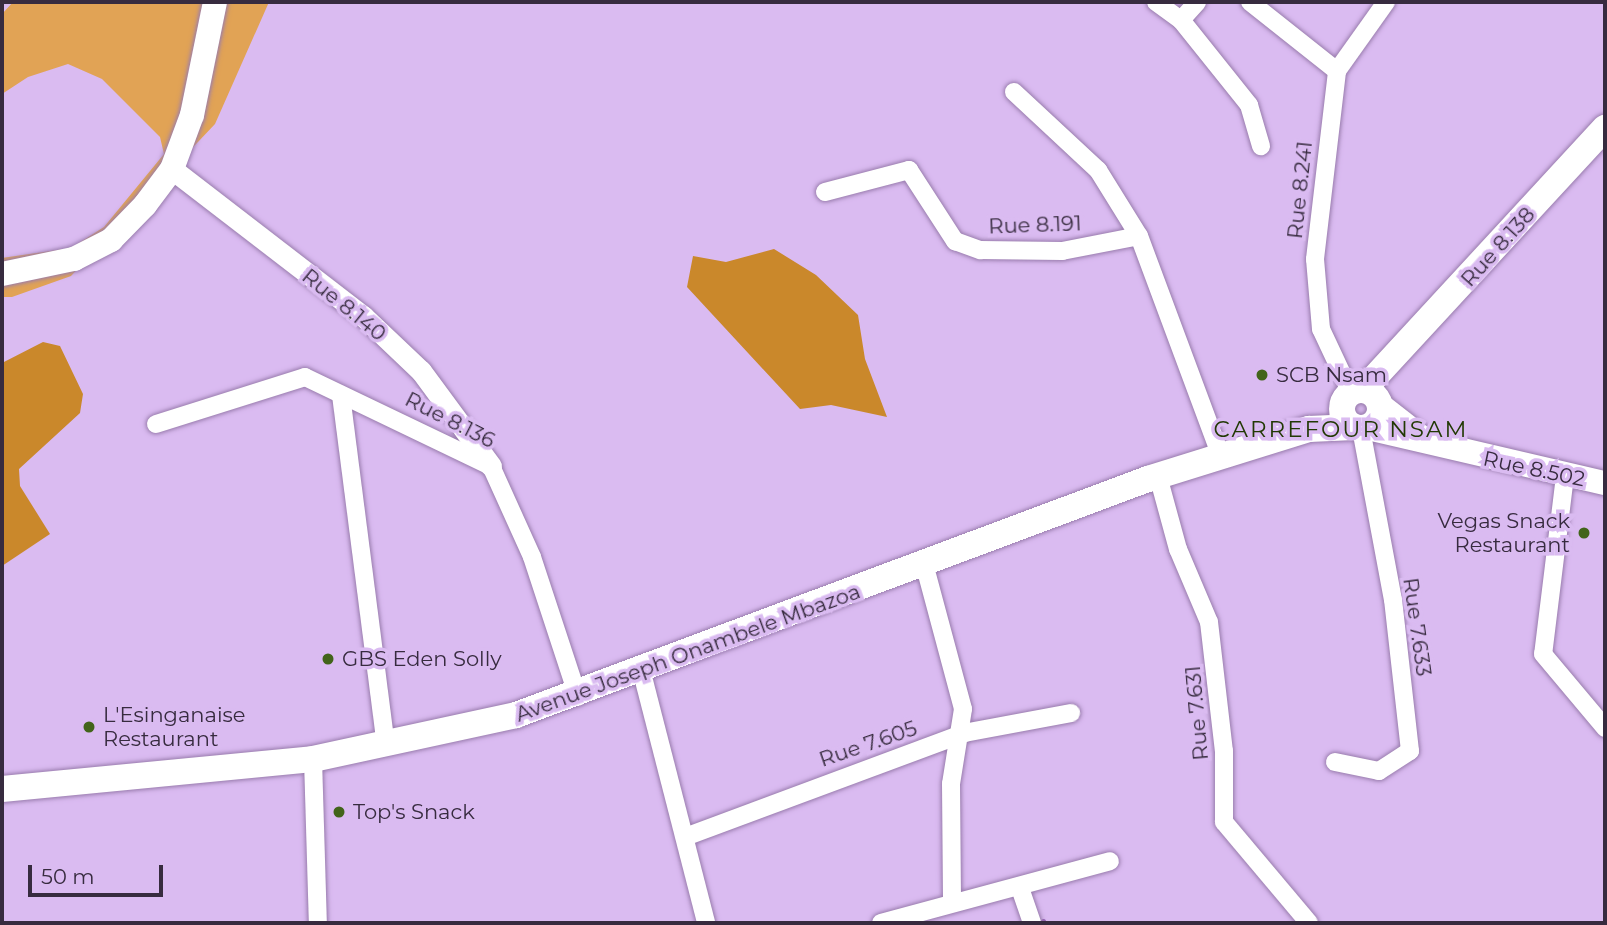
<!DOCTYPE html>
<html>
<head>
<meta charset="utf-8">
<style>
	body { margin:0 }
	#map { position:relative; width:1607px; height:925px; overflow:hidden; background:#dabbf1; font-family:Montserrat,sans-serif }
	div>[style] { position:absolute }
	.green>* { inset:0; background:#e1a355 }
	.forest>* { inset:0; background:#ca882b }
	.stream>* { height:5px; margin:-2.5px; padding:0 2.5px; transform-origin:2.5px; border-radius:2.5px; background:#905eaf }
	.roads { filter:drop-shadow(0 0 2px #997cad) drop-shadow(0 0 2px #997cad) }
	.minor>* { height:18px; margin:-9px; padding:0 9px; transform-origin:9px; border-radius:9px; background:#fff }
	.tertiary>* { height:21px; margin:-10.5px; padding:0 10.5px; transform-origin:10.5px; border-radius:10.5px; background:#fff }
	.secondary>* { height:24px; margin:-12px; padding:0 12px; transform-origin:12px; border-radius:12px; background:#fff }
	.primary>* { height:26px; margin:-13px; padding:0 13px; transform-origin:13px; border-radius:13px; background:#fff }
	.primary>.ring { margin:-13px; padding:0; box-sizing:content-box; background:none; border:26px solid #fff; border-radius:50% }
	.dots>* { width:19px; height:19px; translate:-50% -50%; box-sizing:border-box; border:4px solid #dabbf1; border-radius:50% }
	span { translate:-50% -50%; white-space:nowrap; text-align:center; line-height:1.15; -webkit-text-stroke:7px #dabbf1; paint-order:stroke }
	.street-label { font-size:21px; color:#372b3f }
	.poi-label { font-size:21px; color:#372b3f }
	.left { translate:0 -50%; text-align:left }
	.right { translate:-100% -50%; text-align:right }
	.neighbourhood-label { font-size:23px; color:#223904; letter-spacing:2px }
	.frame { position:absolute; inset:0; border:4px solid #372b3f; pointer-events:none }
	.scale { position:absolute; left:28px; top:865px; width:135px; height:32px; box-sizing:border-box; border:4px solid #372b3f; border-top:0; padding-left:9px; font-size:21px; line-height:24px; white-space:nowrap; color:#372b3f; -webkit-text-stroke:5px #dabbf1; paint-order:stroke }
</style>
</head>
<body>
<div id="map">
	<div class="green">
		<div style="clip-path:polygon(13px 2px,269px 2px,215px 124px,71px 276px,12px 297px,2px 297px,2px 258px,71px 248px,104px 227px,164px 154px,160px 137px,102px 79px,68px 64px,28px 77px,2px 94px,2px 14px)"></div>
	</div>
	<div class="forest">
		<div style="clip-path:polygon(774px 249px,816px 275px,858px 315px,865px 359px,887px 417px,831px 405px,800px 409px,687px 287px,693px 256px,726px 262px)"></div>
		<div style="clip-path:polygon(43px 342px,60px 346px,83px 394px,80px 413px,19px 469px,20px 486px,50px 534px,2px 566px,2px 363px)"></div>
	</div>
	<div class="stream">
		<div style="left:1043px;top:921px;width:2px;rotate:90deg"></div>
	</div>
	<div class="roads">
		<div class="minor">
			<div style="left:1156px;top:2px;width:31px;rotate:36deg"></div>
			<div style="left:1181px;top:20px;width:24px;rotate:-48deg"></div>
			<div style="left:1250px;top:2px;width:111px;rotate:38.4deg"></div>
			<div style="left:1181px;top:20px;width:109px;rotate:51.3deg"></div>
			<div style="left:1249px;top:105px;width:43px;rotate:73.7deg"></div>
			<div style="left:1014px;top:92px;width:115px;rotate:42.9deg"></div>
			<div style="left:1098px;top:170px;width:78px;rotate:58.2deg"></div>
			<div style="left:825px;top:192px;width:87px;rotate:-14.7deg"></div>
			<div style="left:909px;top:170px;width:85px;rotate:57.1deg"></div>
			<div style="left:955px;top:241px;width:27px;rotate:20deg"></div>
			<div style="left:980px;top:250px;width:82px;rotate:0.7deg"></div>
			<div style="left:1062px;top:251px;width:78px;rotate:-11deg"></div>
			<div style="left:1139px;top:236px;width:235px;rotate:69.6deg"></div>
			<div style="left:1351px;top:393px;width:71px;rotate:-115.1deg"></div>
			<div style="left:1321px;top:329px;width:70px;rotate:-94.9deg"></div>
			<div style="left:1315px;top:259px;width:189px;rotate:-83.3deg"></div>
			<div style="left:1337px;top:71px;width:85px;rotate:-54.6deg"></div>
			<div style="left:341px;top:395px;width:354px;rotate:82.7deg"></div>
			<div style="left:156px;top:424px;width:156px;rotate:-17.5deg"></div>
			<div style="left:305px;top:377px;width:206px;rotate:25.6deg"></div>
			<div style="left:491px;top:466px;width:100px;rotate:65.7deg"></div>
			<div style="left:532px;top:557px;width:147px;rotate:71.8deg"></div>
			<div style="left:1158px;top:476px;width:76px;rotate:74.7deg"></div>
			<div style="left:1178px;top:549px;width:79px;rotate:67deg"></div>
			<div style="left:1209px;top:622px;width:130px;rotate:83.4deg"></div>
			<div style="left:1224px;top:751px;width:71px;rotate:90deg"></div>
			<div style="left:1224px;top:822px;width:132px;rotate:49.9deg"></div>
			<div style="left:1565px;top:476px;width:179px;rotate:97deg"></div>
			<div style="left:1543px;top:654px;width:97px;rotate:50deg"></div>
			<div style="left:925px;top:567px;width:147px;rotate:75deg"></div>
			<div style="left:963px;top:709px;width:76px;rotate:99.1deg"></div>
			<div style="left:951px;top:784px;width:119px;rotate:89.5deg"></div>
			<div style="left:642px;top:673px;width:258px;rotate:75.6deg"></div>
			<div style="left:313px;top:759px;width:164px;rotate:88.3deg"></div>
			<div style="left:1335px;top:762px;width:45px;rotate:11.6deg"></div>
			<div style="left:1379px;top:771px;width:37px;rotate:-33deg"></div>
			<div style="left:1410px;top:751px;width:152px;rotate:-96.4deg"></div>
			<div style="left:1393px;top:600px;width:174px;rotate:-100.6deg"></div>
			<div style="left:685px;top:837px;width:298px;rotate:-20.4deg"></div>
			<div style="left:964px;top:733px;width:109px;rotate:-10.6deg"></div>
			<div style="left:1020px;top:888px;width:37px;rotate:71deg"></div>
			<div style="left:881px;top:923px;width:237px;rotate:-15.1deg"></div>
		</div>
		<div class="tertiary">
			<div style="left:172px;top:169px;width:241px;rotate:37.6deg"></div>
			<div style="left:363px;top:316px;width:80px;rotate:43.5deg"></div>
			<div style="left:421px;top:371px;width:118px;rotate:53.6deg"></div>
		</div>
		<div class="secondary">
			<div style="left:2px;top:274px;width:74px;rotate:-11.8deg"></div>
			<div style="left:74px;top:259px;width:42px;rotate:-27.2deg"></div>
			<div style="left:111px;top:240px;width:49px;rotate:-45.8deg"></div>
			<div style="left:145px;top:205px;width:45px;rotate:-53.1deg"></div>
			<div style="left:172px;top:169px;width:58px;rotate:-69.7deg"></div>
			<div style="left:192px;top:115px;width:115px;rotate:-78.5deg"></div>
			<div style="left:1380px;top:405px;width:52px;rotate:38deg"></div>
			<div style="left:1368px;top:428px;width:243px;rotate:13.1deg"></div>
		</div>
		<div class="primary">
			<div class="ring" style="left:1342px;top:390px;width:12px;height:12px"></div>
			<div style="left:1363px;top:390px;width:357px;rotate:-47.3deg"></div>
			<div style="left:2px;top:789px;width:312px;rotate:-5.5deg"></div>
			<div style="left:313px;top:759px;width:208px;rotate:-12.2deg"></div>
			<div style="left:516px;top:715px;width:675px;rotate:-20.48deg"></div>
			<div style="left:1148px;top:479px;width:169px;rotate:-17.3deg"></div>
			<div style="left:1309px;top:429px;width:45px;rotate:-2.5deg"></div>
		</div>
	</div>
	<div class="dots">
		<div style="left:1262px;top:375px;background:#42641a"></div>
		<div style="left:1584px;top:533px;background:#42641a"></div>
		<div style="left:328px;top:659px;background:#42641a"></div>
		<div style="left:89px;top:727px;background:#42641a"></div>
		<div style="left:339px;top:812px;background:#42641a"></div>
	</div>
	<div class="street-label">
		<span style="left:1300px;top:190px;rotate:-84deg">Rue 8.241</span>
		<span style="left:1035px;top:225px;rotate:-2deg">Rue 8.191</span>
		<span style="left:1498px;top:247px;rotate:-48deg">Rue 8.138</span>
		<span style="left:344px;top:305px;rotate:39deg">Rue 8.140</span>
		<span style="left:450px;top:420px;rotate:27deg">Rue 8.136</span>
		<span style="left:1534px;top:469px;rotate:12deg">Rue 8.502</span>
		<span style="left:1417px;top:627px;rotate:82deg">Rue 7.633</span>
		<span style="left:688px;top:653px;rotate:-20deg">Avenue Joseph Onambele Mbazoa</span>
		<span style="left:1197px;top:713px;rotate:-95deg">Rue 7.631</span>
		<span style="left:868px;top:744px;rotate:-19deg">Rue 7.605</span>
	</div>
	<div class="poi-label">
		<span class="left" style="left:1276px;top:375px">SCB Nsam</span>
		<span class="right" style="left:1570px;top:533px">Vegas Snack<br>Restaurant</span>
		<span class="left" style="left:342px;top:659px">GBS Eden Solly</span>
		<span class="left" style="left:103px;top:727px">L'Esinganaise<br>Restaurant</span>
		<span class="left" style="left:353px;top:812px">Top's Snack</span>
	</div>
	<div class="neighbourhood-label">
		<span style="left:1341px;top:429px">CARREFOUR NSAM</span>
	</div>
	<div class="frame"></div>
	<div class="scale">50 m</div>
</div>
</body>
</html>
